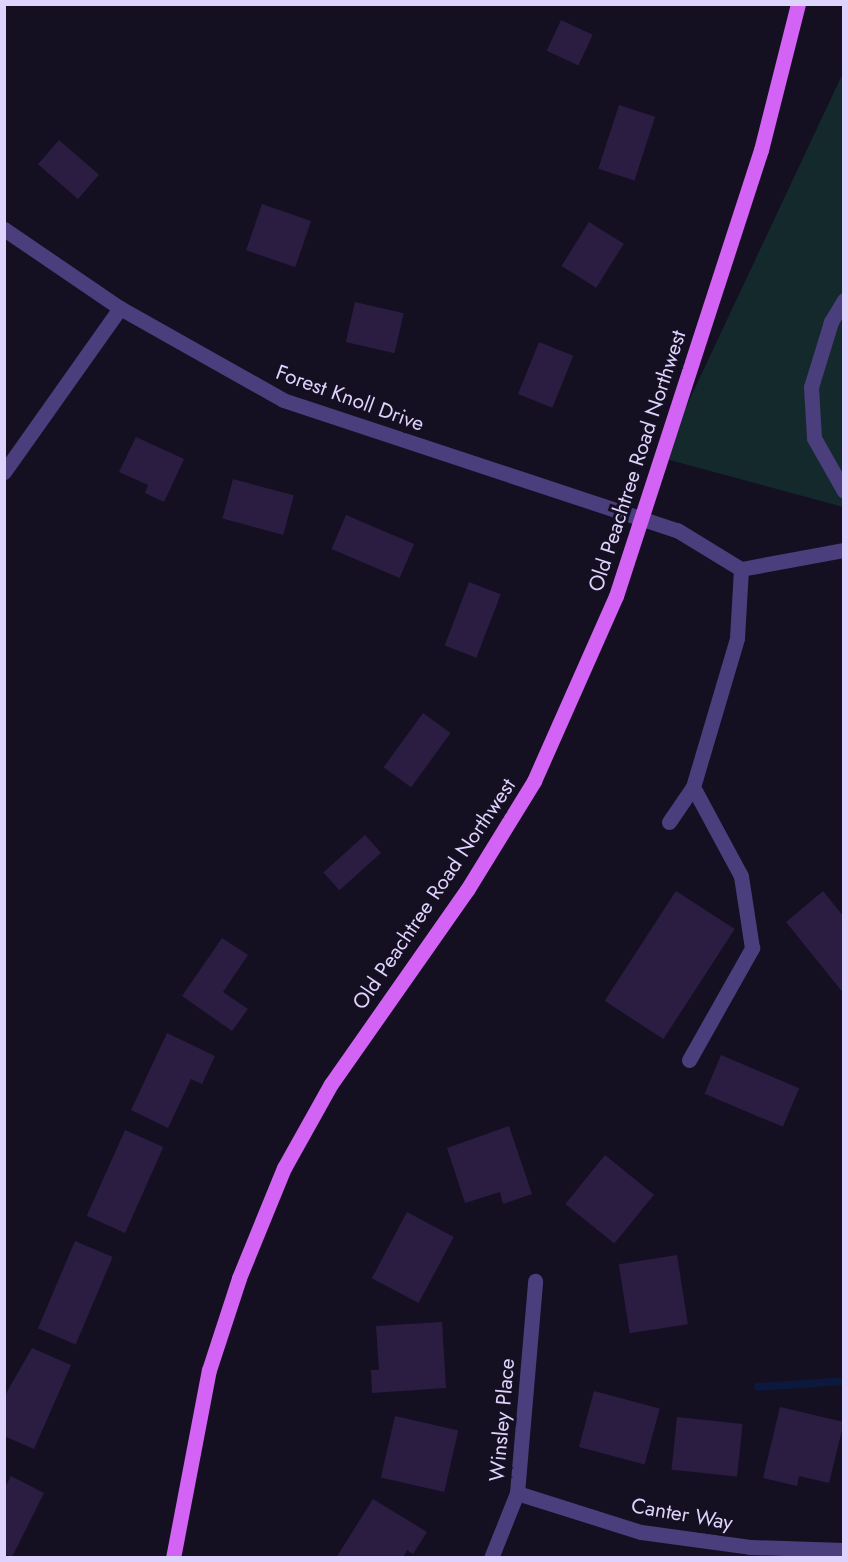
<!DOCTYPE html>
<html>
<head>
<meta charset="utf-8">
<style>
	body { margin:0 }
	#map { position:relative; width:848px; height:1562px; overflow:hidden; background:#150f22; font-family:Jost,sans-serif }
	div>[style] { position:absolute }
	.green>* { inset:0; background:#13292b }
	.stream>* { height:8px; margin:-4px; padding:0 4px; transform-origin:4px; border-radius:4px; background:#0d183d }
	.building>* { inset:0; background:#2a1d41; transform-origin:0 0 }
	.minor>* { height:15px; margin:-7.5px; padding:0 7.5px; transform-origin:7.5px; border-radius:7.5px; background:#4a3e7d }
	.major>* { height:15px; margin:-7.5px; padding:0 7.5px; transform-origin:7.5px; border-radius:7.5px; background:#d363f4 }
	span { translate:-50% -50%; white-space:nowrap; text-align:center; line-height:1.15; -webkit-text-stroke:6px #150f22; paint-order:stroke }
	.street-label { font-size:21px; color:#ded3fc }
	.frame { position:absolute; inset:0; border:6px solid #ded3fc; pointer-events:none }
</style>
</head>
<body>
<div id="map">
	<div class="green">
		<div style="clip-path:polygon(843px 73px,843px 507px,662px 458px)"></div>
	</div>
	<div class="stream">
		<div style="left:758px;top:1387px;width:86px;rotate:-4deg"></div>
	</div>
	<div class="building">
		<div style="left:561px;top:20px;width:35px;height:34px;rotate:25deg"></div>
		<div style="left:619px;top:105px;width:38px;height:67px;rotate:18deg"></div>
		<div style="left:59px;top:140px;width:53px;height:32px;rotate:41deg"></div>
		<div style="left:262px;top:204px;width:52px;height:49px;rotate:19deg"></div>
		<div style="left:589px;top:222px;width:41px;height:52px;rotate:32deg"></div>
		<div style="left:355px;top:302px;width:50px;height:41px;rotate:13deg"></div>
		<div style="left:539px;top:342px;width:37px;height:56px;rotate:22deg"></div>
		<div style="clip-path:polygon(136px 437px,184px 459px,164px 502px,145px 493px,148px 485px,119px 472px)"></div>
		<div style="left:233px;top:479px;width:63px;height:41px;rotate:15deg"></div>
		<div style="left:346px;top:515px;width:74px;height:37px;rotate:23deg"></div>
		<div style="left:469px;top:582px;width:34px;height:68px;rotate:21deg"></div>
		<div style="left:423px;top:713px;width:34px;height:67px;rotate:36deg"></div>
		<div style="left:365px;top:835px;width:24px;height:56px;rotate:48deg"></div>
		<div style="left:676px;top:891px;width:70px;height:131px;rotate:33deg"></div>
		<div style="clip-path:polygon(823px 891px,844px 917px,844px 994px,786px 922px)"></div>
		<div style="clip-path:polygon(222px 938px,248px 955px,223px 992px,248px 1009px,232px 1031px,182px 996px)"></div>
		<div style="clip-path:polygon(167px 1033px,215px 1056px,202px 1084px,191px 1079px,168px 1128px,131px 1110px)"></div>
		<div style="left:721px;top:1055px;width:85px;height:42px;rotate:23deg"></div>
		<div style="clip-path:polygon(509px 1126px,532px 1194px,503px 1204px,500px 1192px,465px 1203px,447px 1148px)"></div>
		<div style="left:125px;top:1130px;width:42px;height:94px;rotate:24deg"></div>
		<div style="left:605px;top:1155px;width:63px;height:63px;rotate:39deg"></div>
		<div style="left:407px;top:1212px;width:53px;height:75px;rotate:28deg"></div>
		<div style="left:75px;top:1241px;width:41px;height:95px;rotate:23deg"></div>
		<div style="left:677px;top:1255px;width:70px;height:59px;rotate:81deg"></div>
		<div style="clip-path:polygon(442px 1322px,446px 1388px,372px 1393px,371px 1370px,379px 1370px,376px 1326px)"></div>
		<div style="clip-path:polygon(32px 1348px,71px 1365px,34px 1449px,4px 1436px,4px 1397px)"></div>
		<div style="left:594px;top:1391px;width:68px;height:58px;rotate:15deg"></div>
		<div style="clip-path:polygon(780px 1407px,844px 1422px,829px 1483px,799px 1476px,797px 1486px,763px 1478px)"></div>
		<div style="left:395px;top:1416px;width:65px;height:63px;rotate:13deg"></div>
		<div style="left:677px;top:1417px;width:66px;height:53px;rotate:6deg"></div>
		<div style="clip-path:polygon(11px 1476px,44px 1493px,12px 1557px,4px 1554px,4px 1489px)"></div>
		<div style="clip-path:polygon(373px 1499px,427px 1532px,413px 1554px,407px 1550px,403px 1558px,336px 1558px)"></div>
	</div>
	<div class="minor">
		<div style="left:4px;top:229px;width:140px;rotate:34.3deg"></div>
		<div style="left:120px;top:308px;width:187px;rotate:29.4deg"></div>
		<div style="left:283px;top:400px;width:415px;rotate:18.3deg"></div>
		<div style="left:677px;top:530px;width:75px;rotate:31.4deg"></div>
		<div style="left:741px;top:569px;width:105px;rotate:-10.5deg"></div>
		<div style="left:844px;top:300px;width:26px;rotate:121deg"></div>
		<div style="left:831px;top:322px;width:68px;rotate:107.1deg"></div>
		<div style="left:811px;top:387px;width:51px;rotate:86.6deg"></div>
		<div style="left:814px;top:438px;width:61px;rotate:60.5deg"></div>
		<div style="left:4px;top:472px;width:201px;rotate:-54.7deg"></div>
		<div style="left:669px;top:822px;width:42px;rotate:-55.6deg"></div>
		<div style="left:693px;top:787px;width:155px;rotate:-73.5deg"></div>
		<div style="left:737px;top:638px;width:69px;rotate:-86.7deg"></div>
		<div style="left:689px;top:1060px;width:129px;rotate:-60.6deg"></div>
		<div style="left:752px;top:948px;width:73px;rotate:-98.7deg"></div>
		<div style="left:741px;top:876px;width:101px;rotate:-118.3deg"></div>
		<div style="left:517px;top:1493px;width:130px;rotate:17.5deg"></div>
		<div style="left:641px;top:1532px;width:110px;rotate:7.8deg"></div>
		<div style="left:750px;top:1547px;width:94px;rotate:1.8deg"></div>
		<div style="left:491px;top:1558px;width:70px;rotate:-68.2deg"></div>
		<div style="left:517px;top:1493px;width:213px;rotate:-85.1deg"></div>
	</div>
	<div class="major">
		<div style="left:173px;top:1558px;width:191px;rotate:-79.2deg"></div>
		<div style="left:209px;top:1370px;width:97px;rotate:-71.9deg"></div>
		<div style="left:239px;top:1278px;width:119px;rotate:-67.8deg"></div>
		<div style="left:284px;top:1168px;width:96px;rotate:-60.8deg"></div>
		<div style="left:331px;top:1084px;width:237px;rotate:-55deg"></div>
		<div style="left:467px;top:890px;width:128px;rotate:-58.4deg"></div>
		<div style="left:534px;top:781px;width:202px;rotate:-66.1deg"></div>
		<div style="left:616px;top:596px;width:469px;rotate:-72deg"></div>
		<div style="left:761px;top:150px;width:151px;rotate:-75.8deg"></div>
	</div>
	<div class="street-label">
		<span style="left:350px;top:398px;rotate:20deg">Forest Knoll Drive</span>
		<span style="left:637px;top:461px;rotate:-72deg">Old Peachtree Road Northwest</span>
		<span style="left:434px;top:894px;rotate:-56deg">Old Peachtree Road Northwest</span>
		<span style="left:502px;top:1420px;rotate:-85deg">Winsley Place</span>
		<span style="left:682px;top:1514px;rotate:10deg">Canter Way</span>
	</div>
	<div class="frame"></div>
</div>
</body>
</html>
